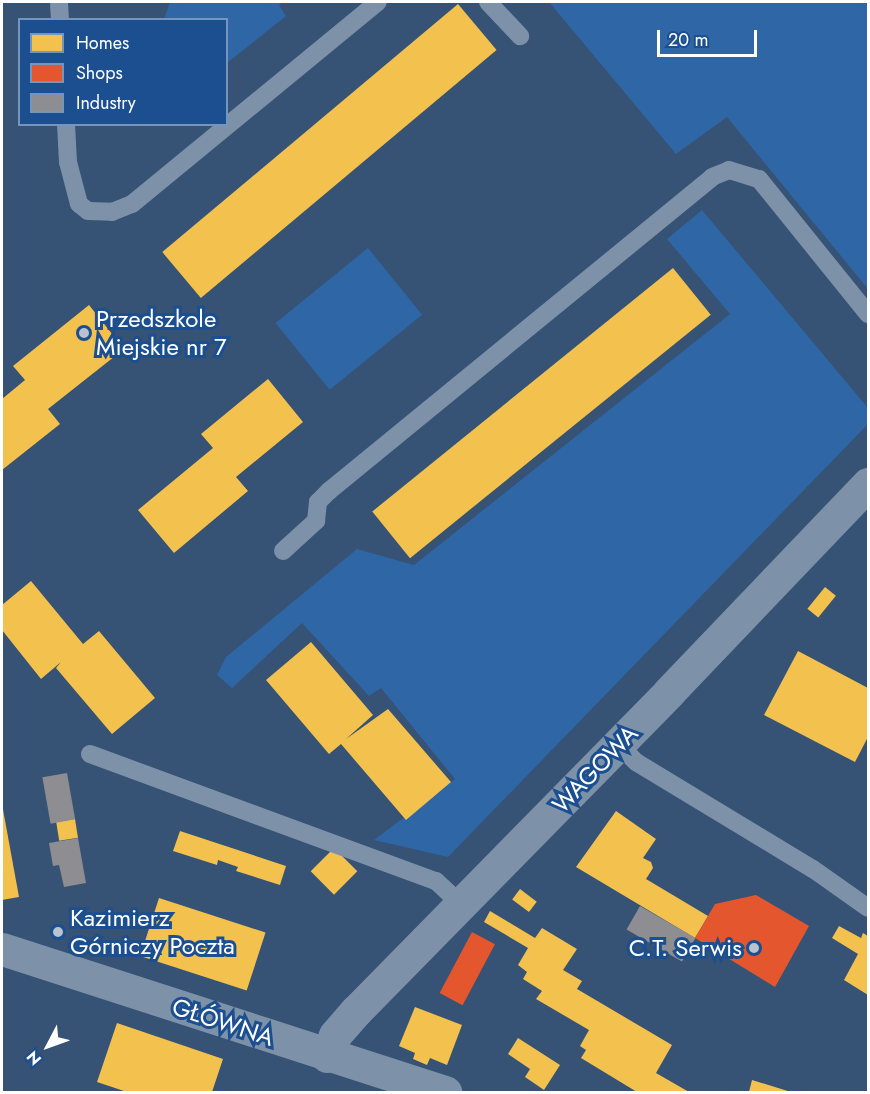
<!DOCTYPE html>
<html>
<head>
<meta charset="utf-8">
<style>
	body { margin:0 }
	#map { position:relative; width:870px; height:1094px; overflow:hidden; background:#365274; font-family:Jost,sans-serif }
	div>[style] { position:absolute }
	.green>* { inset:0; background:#2f66a5; transform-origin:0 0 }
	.homes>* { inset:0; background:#f2c14e; transform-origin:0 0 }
	.shops>* { inset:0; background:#e4572e; transform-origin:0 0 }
	.industry>* { inset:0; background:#8d8d92; transform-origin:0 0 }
	.service>* { height:18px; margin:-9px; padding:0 9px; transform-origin:9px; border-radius:9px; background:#7d92a8 }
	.minor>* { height:33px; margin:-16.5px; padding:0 16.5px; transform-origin:16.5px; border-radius:16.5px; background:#7d92a8 }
	.tertiary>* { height:33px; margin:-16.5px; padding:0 16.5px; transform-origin:16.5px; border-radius:16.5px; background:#7d92a8 }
	.dots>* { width:16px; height:16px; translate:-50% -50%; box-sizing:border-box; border:3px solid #1b4f8f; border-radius:50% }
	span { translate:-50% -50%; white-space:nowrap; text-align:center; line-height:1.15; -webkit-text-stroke:6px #1b4f8f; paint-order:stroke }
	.poi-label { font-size:24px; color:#fff }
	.left { translate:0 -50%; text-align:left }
	.right { translate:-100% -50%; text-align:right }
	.street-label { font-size:24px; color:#fff }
	.frame { position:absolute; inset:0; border:3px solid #fff; pointer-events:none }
	.legend { position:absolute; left:18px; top:18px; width:210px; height:108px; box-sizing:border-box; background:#1b4f8f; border:2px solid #7695bc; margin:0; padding:8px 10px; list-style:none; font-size:18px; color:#fff }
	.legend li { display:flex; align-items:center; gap:12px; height:30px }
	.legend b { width:30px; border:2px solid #7695bc }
	.north { position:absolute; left:18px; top:1016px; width:60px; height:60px; -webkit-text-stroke:4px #1b4f8f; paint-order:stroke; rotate:229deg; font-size:16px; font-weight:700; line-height:24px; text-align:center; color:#fff }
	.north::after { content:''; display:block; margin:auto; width:21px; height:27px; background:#fff; clip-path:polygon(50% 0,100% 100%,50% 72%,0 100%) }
	.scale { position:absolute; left:657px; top:30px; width:100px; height:27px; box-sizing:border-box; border:3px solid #fff; border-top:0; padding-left:8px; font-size:18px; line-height:21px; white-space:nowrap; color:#fff; -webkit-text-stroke:4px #1b4f8f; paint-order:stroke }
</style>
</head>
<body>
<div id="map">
	<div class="green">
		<div style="clip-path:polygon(170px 2px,283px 2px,279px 5px,286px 16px,227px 63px,226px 20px,164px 19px)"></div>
		<div style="clip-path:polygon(549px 2px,868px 2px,868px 289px,727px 117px,676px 154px)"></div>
		<div style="clip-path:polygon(702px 210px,868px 408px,868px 424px,448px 857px,374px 840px,455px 779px,381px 688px,369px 696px,302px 623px,232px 688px,217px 675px,226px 657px,357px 549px,414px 565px,730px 314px,667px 239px)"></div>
		<div style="left:368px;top:248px;width:86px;height:119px;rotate:51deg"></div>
	</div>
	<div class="homes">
		<div style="left:458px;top:4px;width:60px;height:386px;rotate:50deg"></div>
		<div style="left:673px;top:268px;width:60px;height:387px;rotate:51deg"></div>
		<div style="clip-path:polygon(89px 305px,124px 349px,48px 409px,60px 424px,2px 470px,2px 399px,25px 380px,13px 366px)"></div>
		<div style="clip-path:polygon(268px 379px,303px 422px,236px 477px,248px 491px,174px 553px,138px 510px,213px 448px,201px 434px)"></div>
		<div style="clip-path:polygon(31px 581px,83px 644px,99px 631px,155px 698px,112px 734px,56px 668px,61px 662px,41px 679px,2px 630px,2px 605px)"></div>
		<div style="left:825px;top:587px;width:14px;height:28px;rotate:39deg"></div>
		<div style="clip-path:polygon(311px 642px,373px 715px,346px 739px,388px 709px,451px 782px,406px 820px,341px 744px,329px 754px,266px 680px)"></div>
		<div style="clip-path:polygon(798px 651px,868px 688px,868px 737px,855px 762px,764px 715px)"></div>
		<div style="clip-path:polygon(2px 804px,19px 897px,2px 900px)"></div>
		<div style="clip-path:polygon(616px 811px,656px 839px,643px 858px,651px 862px,653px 868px,646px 879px,708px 916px,695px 938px,576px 867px)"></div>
		<div style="left:75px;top:819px;width:19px;height:19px;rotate:81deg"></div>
		<div style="clip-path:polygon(180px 831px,286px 866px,280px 885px,236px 871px,238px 867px,218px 860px,217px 865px,173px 851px)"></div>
		<div style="left:334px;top:848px;width:33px;height:33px;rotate:45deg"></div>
		<div style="left:520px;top:889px;width:21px;height:13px;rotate:37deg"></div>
		<div style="left:159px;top:898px;width:112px;height:61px;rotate:18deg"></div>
		<div style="clip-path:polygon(490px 911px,535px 938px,542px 928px,577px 949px,563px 970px,582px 981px,577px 989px,672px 1045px,656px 1073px,689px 1092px,637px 1092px,581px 1058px,586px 1050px,580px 1046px,589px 1030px,536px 999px,542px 991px,523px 979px,527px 972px,518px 965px,528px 948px,484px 922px)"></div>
		<div style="clip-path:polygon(839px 926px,861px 938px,863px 933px,868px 936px,868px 995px,844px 980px,858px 954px,832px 938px)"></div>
		<div style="clip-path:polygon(415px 1007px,462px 1025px,447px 1065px,430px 1058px,427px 1065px,413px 1059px,415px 1053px,399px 1046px)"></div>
		<div style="clip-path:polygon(117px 1023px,223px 1059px,212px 1092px,127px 1092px,97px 1082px)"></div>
		<div style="clip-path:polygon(518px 1038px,560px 1065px,544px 1090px,525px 1077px,530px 1069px,508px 1054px)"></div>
		<div style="clip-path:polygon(752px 1080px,791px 1092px,749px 1092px)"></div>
	</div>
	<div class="shops">
		<div style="clip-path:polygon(756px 895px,809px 926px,775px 987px,695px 938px,715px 904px)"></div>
		<div style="left:472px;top:932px;width:26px;height:69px;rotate:28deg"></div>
	</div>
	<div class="industry">
		<div style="left:67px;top:773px;width:47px;height:25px;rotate:80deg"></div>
		<div style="clip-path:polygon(78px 838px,86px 883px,64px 887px,59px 865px,53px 866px,49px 843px)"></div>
		<div style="left:640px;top:906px;width:64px;height:27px;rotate:30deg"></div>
	</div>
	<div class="service">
		<div style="left:59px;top:2px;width:18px;rotate:87deg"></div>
		<div style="left:488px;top:2px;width:47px;rotate:46.7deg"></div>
		<div style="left:66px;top:124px;width:38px;rotate:87deg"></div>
		<div style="left:68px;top:162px;width:43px;rotate:75.3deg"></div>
		<div style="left:79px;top:204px;width:11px;rotate:38deg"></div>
		<div style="left:88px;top:211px;width:24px;rotate:2deg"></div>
		<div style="left:112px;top:212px;width:22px;rotate:-22deg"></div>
		<div style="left:132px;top:204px;width:318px;rotate:-39.4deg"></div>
		<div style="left:283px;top:551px;width:45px;rotate:-42.3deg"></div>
		<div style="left:316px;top:521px;width:19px;rotate:-84deg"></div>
		<div style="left:318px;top:502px;width:16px;rotate:-45deg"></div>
		<div style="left:329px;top:491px;width:495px;rotate:-39.3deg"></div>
		<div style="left:712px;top:177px;width:18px;rotate:-22deg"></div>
		<div style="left:729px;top:170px;width:31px;rotate:17deg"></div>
		<div style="left:759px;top:179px;width:174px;rotate:51.1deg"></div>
		<div style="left:618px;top:744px;width:25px;rotate:45deg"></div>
		<div style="left:636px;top:762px;width:207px;rotate:31.2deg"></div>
		<div style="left:813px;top:869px;width:67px;rotate:35.3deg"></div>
		<div style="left:90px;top:754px;width:369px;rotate:20.2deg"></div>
		<div style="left:436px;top:881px;width:35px;rotate:43deg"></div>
	</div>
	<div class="minor">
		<div style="left:327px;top:1056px;width:22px;rotate:-69deg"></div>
		<div style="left:335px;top:1035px;width:32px;rotate:-49deg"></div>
		<div style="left:356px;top:1011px;width:447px;rotate:-45.5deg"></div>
		<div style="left:669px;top:692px;width:288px;rotate:-46.3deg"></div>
	</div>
	<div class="tertiary">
		<div style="left:2px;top:949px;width:466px;rotate:17.9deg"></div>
	</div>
	<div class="dots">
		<div style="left:84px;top:333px;background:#b9c2ce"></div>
		<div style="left:58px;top:932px;background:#b9c2ce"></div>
		<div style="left:754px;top:948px;background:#b9c2ce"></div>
	</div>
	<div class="poi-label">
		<span class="left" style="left:96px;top:333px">Przedszkole<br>Miejskie nr 7</span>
		<span class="left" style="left:70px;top:932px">Kazimierz<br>Górniczy Poczta</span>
		<span class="right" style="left:742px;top:948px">C.T. Serwis</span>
	</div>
	<div class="street-label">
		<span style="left:595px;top:769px;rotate:-46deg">WAGOWA</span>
		<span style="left:223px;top:1022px;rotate:18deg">GŁÓWNA</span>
	</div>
	<div class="frame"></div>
	<ul class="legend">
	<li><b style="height:16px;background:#f2c14e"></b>Homes</li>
	<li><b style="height:16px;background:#e4572e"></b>Shops</li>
	<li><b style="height:16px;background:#8d8d92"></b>Industry</li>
	</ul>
	<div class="north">N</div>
	<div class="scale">20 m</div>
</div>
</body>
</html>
